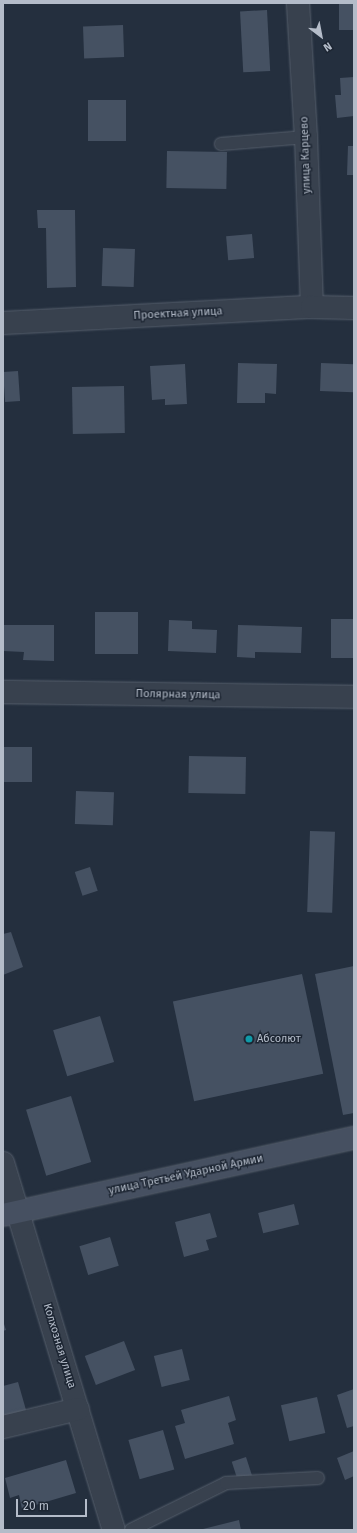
<!DOCTYPE html>
<html>
<head>
<meta charset="utf-8">
<style>
	body { margin:0 }
	#map { position:relative; width:357px; height:1533px; overflow:hidden; background:#242f3e; font-family:"Fira Sans",sans-serif }
	div>[style] { position:absolute }
	.building>* { inset:0; background:#455162; transform-origin:0 0 }
	.roads { filter:drop-shadow(0 0 1px #565f6c) drop-shadow(0 0 1px #565f6c) }
	.service>* { height:12px; margin:-6px; padding:0 6px; transform-origin:6px; border-radius:6px; background:#38414e }
	.minor>* { height:22px; margin:-11px; padding:0 11px; transform-origin:11px; border-radius:11px; background:#38414e }
	.secondary>* { height:22px; margin:-11px; padding:0 11px; transform-origin:11px; border-radius:11px; background:#465061 }
	.dots>* { width:11px; height:11px; translate:-50% -50%; box-sizing:border-box; border:2px solid #1d2633; border-radius:50% }
	span { translate:-50% -50%; white-space:nowrap; text-align:center; line-height:1.15; -webkit-text-stroke:3px #1d2633; paint-order:stroke }
	.street-label { font-size:11px; color:#b4bcc9 }
	.poi-label { font-size:11px; color:#b4bcc9 }
	.left { translate:0 -50%; text-align:left }
	.frame { position:absolute; inset:0; border:4px solid #b4bcc9; pointer-events:none }
	.north { position:absolute; left:301px; top:16px; width:40px; height:40px; -webkit-text-stroke:3px #1d2633; paint-order:stroke; rotate:148deg; font-size:11px; font-weight:700; line-height:16px; text-align:center; color:#b4bcc9 }
	.north::after { content:''; display:block; margin:auto; width:14px; height:18px; background:#b4bcc9; clip-path:polygon(50% 0,100% 100%,50% 72%,0 100%) }
	.scale { position:absolute; left:16px; top:1499px; width:71px; height:18px; box-sizing:border-box; border:2px solid #b4bcc9; border-top:0; padding-left:5px; font-size:12px; line-height:14px; white-space:nowrap; color:#b4bcc9; -webkit-text-stroke:3px #1d2633; paint-order:stroke }
</style>
</head>
<body>
<div id="map">
	<div class="building">
		<div style="left:339px;top:3px;width:15px;height:27px"></div>
		<div style="left:267px;top:10px;width:61px;height:27px;rotate:87deg"></div>
		<div style="left:123px;top:25px;width:32px;height:40px;rotate:88deg"></div>
		<div style="clip-path:polygon(354px 77px,354px 116px,337px 118px,335px 95px,341px 95px,340px 78px)"></div>
		<div style="left:88px;top:100px;width:38px;height:41px"></div>
		<div style="clip-path:polygon(348px 146px,354px 146px,354px 175px,347px 175px)"></div>
		<div style="left:167px;top:151px;width:60px;height:37px;rotate:1deg"></div>
		<div style="clip-path:polygon(37px 210px,75px 210px,76px 287px,47px 288px,46px 228px,38px 228px)"></div>
		<div style="left:252px;top:234px;width:24px;height:26px;rotate:85deg"></div>
		<div style="left:103px;top:248px;width:32px;height:38px;rotate:2deg"></div>
		<div style="clip-path:polygon(238px 363px,277px 364px,276px 394px,265px 393px,265px 403px,237px 403px)"></div>
		<div style="left:321px;top:363px;width:33px;height:28px;rotate:2deg"></div>
		<div style="clip-path:polygon(185px 364px,187px 404px,165px 405px,165px 399px,152px 400px,150px 366px)"></div>
		<div style="left:18px;top:371px;width:30px;height:15px;rotate:86deg"></div>
		<div style="left:124px;top:386px;width:47px;height:52px;rotate:89deg"></div>
		<div style="left:95px;top:612px;width:43px;height:42px"></div>
		<div style="left:354px;top:619px;width:39px;height:23px;rotate:90deg"></div>
		<div style="clip-path:polygon(169px 620px,192px 621px,192px 629px,217px 630px,216px 653px,168px 651px)"></div>
		<div style="clip-path:polygon(4px 625px,54px 625px,54px 661px,23px 660px,24px 652px,3px 651px)"></div>
		<div style="clip-path:polygon(238px 625px,302px 627px,301px 653px,255px 652px,255px 658px,237px 657px)"></div>
		<div style="left:3px;top:747px;width:29px;height:35px"></div>
		<div style="left:189px;top:756px;width:57px;height:37px;rotate:1deg"></div>
		<div style="left:76px;top:791px;width:38px;height:33px;rotate:2deg"></div>
		<div style="left:310px;top:831px;width:25px;height:81px;rotate:2deg"></div>
		<div style="left:90px;top:867px;width:25px;height:16px;rotate:72deg"></div>
		<div style="clip-path:polygon(11px 932px,23px 967px,3px 975px,3px 934px)"></div>
		<div style="clip-path:polygon(354px 966px,354px 1113px,343px 1115px,315px 974px)"></div>
		<div style="left:302px;top:974px;width:102px;height:132px;rotate:78deg"></div>
		<div style="left:100px;top:1016px;width:48px;height:49px;rotate:73deg"></div>
		<div style="left:71px;top:1096px;width:69px;height:47px;rotate:73deg"></div>
		<div style="left:294px;top:1204px;width:21px;height:37px;rotate:76deg"></div>
		<div style="clip-path:polygon(210px 1213px,217px 1237px,206px 1240px,209px 1250px,184px 1257px,175px 1222px)"></div>
		<div style="left:110px;top:1237px;width:30px;height:32px;rotate:73deg"></div>
		<div style="clip-path:polygon(3px 1321px,6px 1330px,3px 1331px)"></div>
		<div style="left:124px;top:1341px;width:31px;height:42px;rotate:69deg"></div>
		<div style="left:182px;top:1349px;width:32px;height:29px;rotate:76deg"></div>
		<div style="clip-path:polygon(18px 1382px,26px 1410px,3px 1417px,3px 1386px)"></div>
		<div style="clip-path:polygon(354px 1389px,354px 1426px,347px 1428px,337px 1395px)"></div>
		<div style="clip-path:polygon(229px 1396px,236px 1420px,228px 1423px,234px 1444px,185px 1459px,175px 1426px,185px 1423px,181px 1410px)"></div>
		<div style="left:317px;top:1397px;width:37px;height:37px;rotate:77deg"></div>
		<div style="left:163px;top:1430px;width:41px;height:36px;rotate:74deg"></div>
		<div style="clip-path:polygon(354px 1451px,354px 1476px,345px 1480px,337px 1458px)"></div>
		<div style="left:246px;top:1457px;width:20px;height:15px;rotate:72deg"></div>
		<div style="clip-path:polygon(66px 1460px,76px 1493px,22px 1509px,19px 1495px,10px 1498px,5px 1478px)"></div>
		<div style="clip-path:polygon(239px 1520px,241px 1530px,203px 1530px,203px 1529px)"></div>
	</div>
	<div class="roads">
		<div class="service">
			<div style="left:221px;top:144px;width:85px;rotate:-4.7deg"></div>
			<div style="left:131px;top:1530px;width:106px;rotate:-26.3deg"></div>
			<div style="left:226px;top:1483px;width:92px;rotate:-3.1deg"></div>
		</div>
		<div class="minor">
			<div style="left:298px;top:3px;width:134px;rotate:86.6deg"></div>
			<div style="left:306px;top:137px;width:170px;rotate:88deg"></div>
			<div style="left:3px;top:323px;width:309px;rotate:-3deg"></div>
			<div style="left:312px;top:307px;width:42px;rotate:1.4deg"></div>
			<div style="left:3px;top:692px;width:351px;rotate:0.8deg"></div>
			<div style="left:3px;top:1163px;width:383px;rotate:73.2deg"></div>
			<div style="left:3px;top:1427px;width:77px;rotate:-13.5deg"></div>
		</div>
		<div class="secondary">
			<div style="left:3px;top:1215px;width:359px;rotate:-12.4deg"></div>
		</div>
	</div>
	<div class="dots">
		<div style="left:249px;top:1039px;background:#0f9aa8"></div>
	</div>
	<div class="street-label">
		<span style="left:306px;top:155px;rotate:-92deg">улица Карцево</span>
		<span style="left:178px;top:314px;rotate:-3deg">Проектная улица</span>
		<span style="left:178px;top:695px;rotate:1deg">Полярная улица</span>
		<span style="left:186px;top:1175px;rotate:-12deg">улица Третьей Ударной Армии</span>
		<span style="left:59px;top:1346px;rotate:73deg">Колхозная улица</span>
	</div>
	<div class="poi-label">
		<span class="left" style="left:257px;top:1039px">Абсолют</span>
	</div>
	<div class="frame"></div>
	<div class="north">N</div>
	<div class="scale">20 m</div>
</div>
</body>
</html>
